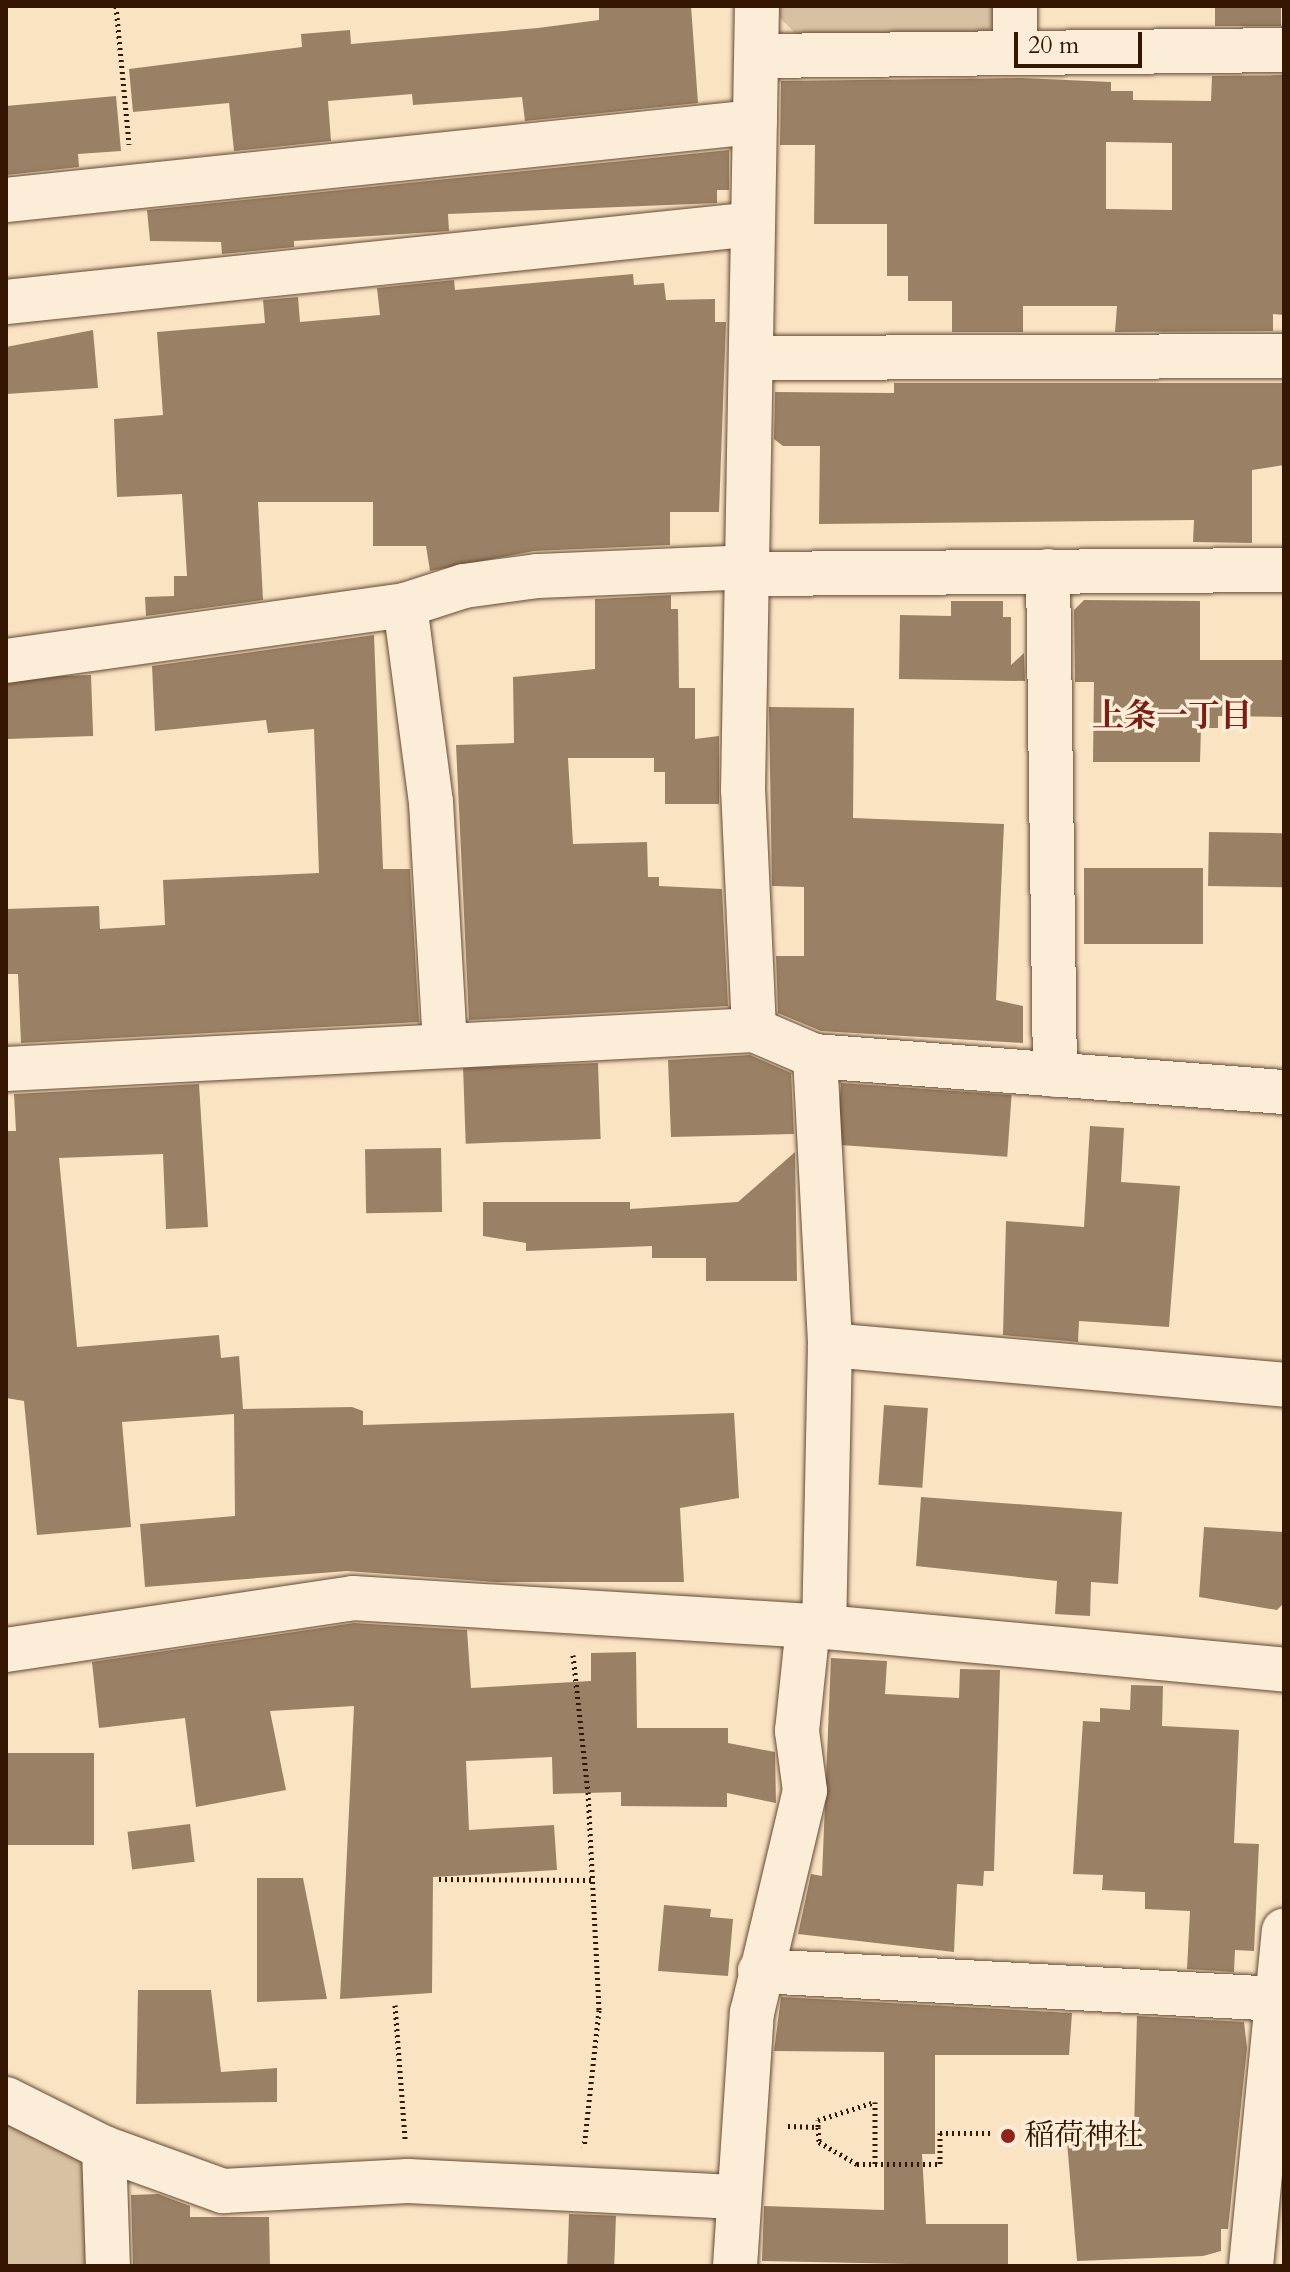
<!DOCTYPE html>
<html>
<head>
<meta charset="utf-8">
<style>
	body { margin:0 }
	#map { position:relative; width:1290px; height:2272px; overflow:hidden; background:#f9e3c3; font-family:Cardo,"Noto Serif JP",serif }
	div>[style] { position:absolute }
	.green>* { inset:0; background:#d8c0a2 }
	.building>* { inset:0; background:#9a8166; transform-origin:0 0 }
	.path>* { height:5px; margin-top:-2.5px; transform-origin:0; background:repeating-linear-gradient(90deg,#341602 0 2px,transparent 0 6px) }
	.roads { filter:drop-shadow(0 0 2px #654932) drop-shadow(0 0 2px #654932) }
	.street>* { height:44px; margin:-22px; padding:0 22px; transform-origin:22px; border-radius:22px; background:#fbedd8 }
	.dots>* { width:22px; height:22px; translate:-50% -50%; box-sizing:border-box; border:4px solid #fbedd8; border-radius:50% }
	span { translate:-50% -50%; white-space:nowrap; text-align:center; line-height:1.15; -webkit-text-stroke:7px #fbedd8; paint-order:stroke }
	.poi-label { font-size:30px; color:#341602 }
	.left { translate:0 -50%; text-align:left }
	.neighbourhood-label { font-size:32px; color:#7a1f14; font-weight:700 }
	.frame { position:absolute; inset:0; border:8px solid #341602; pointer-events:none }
	.scale { position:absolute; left:1014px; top:32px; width:128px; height:36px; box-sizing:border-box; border:4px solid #341602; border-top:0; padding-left:10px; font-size:24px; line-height:28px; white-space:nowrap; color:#341602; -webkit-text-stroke:6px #fbedd8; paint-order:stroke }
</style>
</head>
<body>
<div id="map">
	<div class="green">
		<div style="clip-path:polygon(779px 6px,999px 6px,999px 18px,987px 32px,796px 34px,780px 18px)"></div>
		<div style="clip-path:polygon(6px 2113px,91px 2165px,92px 2266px,6px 2266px)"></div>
	</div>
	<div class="building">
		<div style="clip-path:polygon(599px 6px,691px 6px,698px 103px,525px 121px,522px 97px,413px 105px,412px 94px,328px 101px,331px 141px,234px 151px,229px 103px,133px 112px,129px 69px,302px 47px,301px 34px,350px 30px,351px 44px,538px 28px,599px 20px)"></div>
		<div style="left:1215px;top:6px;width:66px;height:20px"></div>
		<div style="clip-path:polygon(evenodd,1284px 75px,1284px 315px,1273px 314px,1273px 331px,1115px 332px,1117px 306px,1023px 306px,1023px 332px,952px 332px,952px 301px,908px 301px,908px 276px,887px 276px,887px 224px,814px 224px,815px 145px,780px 145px,781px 81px,1022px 78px,1111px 82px,1111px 91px,1133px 91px,1133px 100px,1211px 101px,1212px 76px,1284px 75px,1106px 142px,1172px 143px,1172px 210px,1106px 209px,1106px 142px)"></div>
		<div style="clip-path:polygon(116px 96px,121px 151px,78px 154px,79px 167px,6px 175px,6px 106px)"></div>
		<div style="clip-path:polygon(729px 150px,729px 190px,717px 190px,717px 203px,448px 214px,449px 231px,294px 241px,294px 247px,222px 254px,221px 242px,150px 241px,147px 210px)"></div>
		<div style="clip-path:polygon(633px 274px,634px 285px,664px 283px,666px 300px,715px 299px,715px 322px,726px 322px,719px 512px,670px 512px,670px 545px,534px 551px,430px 571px,426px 546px,373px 546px,373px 502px,258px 502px,263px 600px,146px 616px,145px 597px,174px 596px,174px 576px,187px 576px,182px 494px,117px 497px,114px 419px,163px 415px,157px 332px,265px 323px,263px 300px,298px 297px,300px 322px,380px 315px,377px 288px,454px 280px,455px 290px)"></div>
		<div style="clip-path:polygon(93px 330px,98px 388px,6px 394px,6px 347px)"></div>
		<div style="clip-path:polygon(894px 383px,1284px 383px,1284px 465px,1252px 470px,1252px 543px,1193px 542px,1194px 520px,819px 524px,820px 446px,783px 446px,774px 439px,775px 392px,894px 393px)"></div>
		<div style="clip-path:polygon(671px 595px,671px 609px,678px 609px,679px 688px,695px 688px,695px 739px,719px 736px,719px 804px,665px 804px,665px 772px,654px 772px,654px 758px,568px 758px,573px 844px,647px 842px,648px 877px,659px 877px,659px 886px,722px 889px,728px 1006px,469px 1020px,456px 745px,514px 743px,513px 677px,595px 669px,595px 599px)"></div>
		<div style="clip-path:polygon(1084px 600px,1200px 601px,1200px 660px,1284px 660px,1284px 717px,1218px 716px,1218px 728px,1201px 728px,1200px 762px,1093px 762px,1094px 682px,1075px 682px,1074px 610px)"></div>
		<div style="clip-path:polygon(951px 601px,1003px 601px,1003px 617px,1011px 617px,1011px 665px,1024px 653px,1025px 681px,899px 679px,900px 615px,951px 616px)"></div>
		<div style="clip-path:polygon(374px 635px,383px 869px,410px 869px,419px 1022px,21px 1043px,18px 974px,6px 974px,6px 909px,99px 906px,100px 929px,165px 925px,163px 880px,319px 873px,314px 729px,268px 733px,266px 720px,155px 731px,152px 666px)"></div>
		<div style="left:91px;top:675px;width:61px;height:86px;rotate:88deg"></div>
		<div style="clip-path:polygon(769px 707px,854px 708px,853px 818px,1004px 824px,996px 1000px,1023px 1006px,1023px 1043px,821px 1031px,778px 1013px,776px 956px,804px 956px,804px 887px,772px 886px)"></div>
		<div style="left:1209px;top:832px;width:75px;height:54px;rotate:1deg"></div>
		<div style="left:1084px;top:868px;width:119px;height:76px"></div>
		<div style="clip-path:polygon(750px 1055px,791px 1073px,794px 1134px,671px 1137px,668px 1060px)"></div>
		<div style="left:598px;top:1063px;width:76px;height:135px;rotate:88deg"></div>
		<div style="left:841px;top:1083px;width:171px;height:62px;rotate:4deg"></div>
		<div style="clip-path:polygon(199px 1084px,208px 1227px,166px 1229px,163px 1154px,59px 1158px,77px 1347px,219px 1335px,221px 1358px,239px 1356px,243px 1409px,352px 1407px,363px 1411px,363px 1425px,734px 1413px,739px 1498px,680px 1508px,684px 1582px,495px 1582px,347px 1571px,145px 1587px,140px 1524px,235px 1516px,234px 1414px,122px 1422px,131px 1527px,37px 1535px,24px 1401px,6px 1398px,6px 1131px,16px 1131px,14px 1094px)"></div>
		<div style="clip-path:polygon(1090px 1126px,1124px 1128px,1121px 1182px,1180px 1186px,1169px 1327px,1079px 1321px,1078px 1342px,1003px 1335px,1006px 1221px,1084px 1227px)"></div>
		<div style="left:441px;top:1148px;width:64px;height:76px;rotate:89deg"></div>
		<div style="clip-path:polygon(795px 1152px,797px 1281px,706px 1281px,706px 1258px,652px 1258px,652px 1246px,526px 1251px,526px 1243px,483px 1236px,483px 1202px,630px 1202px,630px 1209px,738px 1202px)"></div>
		<div style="left:884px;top:1405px;width:44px;height:80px;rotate:4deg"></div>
		<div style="clip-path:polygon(921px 1497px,1122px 1512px,1118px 1584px,1091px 1582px,1090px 1616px,1055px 1614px,1057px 1581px,916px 1566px)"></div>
		<div style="clip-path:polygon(1204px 1527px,1284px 1532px,1284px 1603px,1277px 1610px,1199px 1597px)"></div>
		<div style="clip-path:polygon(354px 1623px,467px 1630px,471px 1688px,591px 1681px,591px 1653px,636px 1652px,637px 1728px,728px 1728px,728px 1743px,775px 1752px,776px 1803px,727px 1793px,727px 1807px,621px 1806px,621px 1792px,553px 1794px,552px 1757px,466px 1761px,469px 1830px,554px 1825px,557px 1870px,433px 1877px,432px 1993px,340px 1999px,354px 1706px,270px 1711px,286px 1790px,196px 1807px,185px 1718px,99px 1728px,92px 1662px)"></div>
		<div style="clip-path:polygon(831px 1658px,887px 1661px,885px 1694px,959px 1698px,960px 1669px,1000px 1670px,994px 1871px,984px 1871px,983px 1886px,957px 1884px,954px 1952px,798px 1934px,811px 1874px,822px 1876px)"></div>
		<div style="clip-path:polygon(1131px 1685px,1163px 1686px,1162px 1726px,1239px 1730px,1234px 1843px,1259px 1844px,1254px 1951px,1235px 1950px,1234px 1972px,1187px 1969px,1190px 1911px,1145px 1909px,1145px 1892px,1102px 1890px,1103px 1875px,1073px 1874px,1083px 1721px,1100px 1722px,1100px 1708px,1130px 1710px)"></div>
		<div style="left:6px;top:1753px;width:88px;height:92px"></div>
		<div style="left:190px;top:1824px;width:38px;height:63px;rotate:83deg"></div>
		<div style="clip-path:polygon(257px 1878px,303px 1878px,327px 1999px,257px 2002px)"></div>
		<div style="clip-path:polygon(664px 1905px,711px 1909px,710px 1917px,733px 1919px,728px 1976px,658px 1971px)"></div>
		<div style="clip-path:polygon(138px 1990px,211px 1990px,221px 2072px,277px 2068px,277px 2102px,136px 2104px)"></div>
		<div style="clip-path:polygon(781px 1997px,1072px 2013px,1069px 2055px,935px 2055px,935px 2154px,922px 2154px,926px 2224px,1008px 2224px,1008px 2266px,762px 2261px,764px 2206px,884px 2210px,884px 2052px,774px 2051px)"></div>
		<div style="clip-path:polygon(1137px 2016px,1244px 2022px,1247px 2048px,1228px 2229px,1221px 2229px,1221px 2251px,1203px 2256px,1077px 2261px,1066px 2130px,1134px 2130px)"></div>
		<div style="clip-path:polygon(158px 2194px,190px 2206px,190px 2217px,269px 2217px,270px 2266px,133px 2266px,131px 2195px)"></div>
		<div style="left:569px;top:2214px;width:47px;height:52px;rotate:2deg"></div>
	</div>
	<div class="path">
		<div style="left:116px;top:6px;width:139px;rotate:84.6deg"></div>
		<div style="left:573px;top:1655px;width:138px;rotate:83.8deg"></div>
		<div style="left:588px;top:1792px;width:218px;rotate:87.1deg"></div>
		<div style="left:599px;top:2010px;width:138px;rotate:96.2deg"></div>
		<div style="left:439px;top:1879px;width:152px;rotate:0.4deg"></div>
		<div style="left:395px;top:2005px;width:134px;rotate:85.7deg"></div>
		<div style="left:788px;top:2126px;width:30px;rotate:2deg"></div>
		<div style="left:818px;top:2127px;width:15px;rotate:86deg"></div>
		<div style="left:819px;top:2142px;width:44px;rotate:30.1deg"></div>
		<div style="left:857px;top:2164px;width:83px"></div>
		<div style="left:940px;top:2164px;width:31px;rotate:-90deg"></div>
		<div style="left:940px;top:2133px;width:54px"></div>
		<div style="left:818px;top:2127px;width:7px;rotate:-90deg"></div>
		<div style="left:818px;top:2120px;width:60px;rotate:-17.5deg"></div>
		<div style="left:875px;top:2102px;width:62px;rotate:90deg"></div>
	</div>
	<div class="roads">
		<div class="street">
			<div style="left:1015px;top:53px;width:47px;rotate:-90deg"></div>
			<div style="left:758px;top:56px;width:526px;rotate:-0.65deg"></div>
			<div style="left:6px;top:200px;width:753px;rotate:-5.95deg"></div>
			<div style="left:6px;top:302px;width:751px;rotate:-5.96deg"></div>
			<div style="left:751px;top:358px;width:533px;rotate:-0.21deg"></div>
			<div style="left:1048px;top:571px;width:504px;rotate:89.2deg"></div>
			<div style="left:747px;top:574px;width:537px;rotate:-0.43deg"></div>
			<div style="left:405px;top:605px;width:199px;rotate:82.5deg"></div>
			<div style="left:431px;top:802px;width:243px;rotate:86.7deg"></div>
			<div style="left:6px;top:661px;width:403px;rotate:-8deg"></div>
			<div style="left:405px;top:605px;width:62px;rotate:-17.9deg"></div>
			<div style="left:464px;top:586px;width:74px;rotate:-7.8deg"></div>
			<div style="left:537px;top:576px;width:211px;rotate:-2.4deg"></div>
			<div style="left:754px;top:1030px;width:240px;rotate:-92.6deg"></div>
			<div style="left:743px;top:790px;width:784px;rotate:-88.98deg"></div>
			<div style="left:815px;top:1056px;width:289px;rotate:87deg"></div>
			<div style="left:830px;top:1345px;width:282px;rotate:91.2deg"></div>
			<div style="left:6px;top:1069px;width:749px;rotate:-2.98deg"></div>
			<div style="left:754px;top:1030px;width:66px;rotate:23.1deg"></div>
			<div style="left:815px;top:1056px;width:470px;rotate:4.4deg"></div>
			<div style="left:830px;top:1345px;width:456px;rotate:5deg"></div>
			<div style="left:6px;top:1650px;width:351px;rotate:-8.5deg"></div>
			<div style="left:353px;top:1598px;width:472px;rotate:3.5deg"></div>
			<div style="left:824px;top:1627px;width:462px;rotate:5.3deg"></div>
			<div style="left:760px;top:1971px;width:519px;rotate:3.09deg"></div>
			<div style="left:6px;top:2099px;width:110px;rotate:26.6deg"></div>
			<div style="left:104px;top:2148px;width:127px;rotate:19.9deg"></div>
			<div style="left:223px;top:2191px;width:185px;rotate:-3.1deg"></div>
			<div style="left:408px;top:2181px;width:330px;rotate:2.8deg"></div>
			<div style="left:104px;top:2148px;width:118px;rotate:88.1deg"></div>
			<div style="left:735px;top:2266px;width:254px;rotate:-86.2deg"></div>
			<div style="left:752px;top:2013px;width:228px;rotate:-76.6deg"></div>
			<div style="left:805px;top:1791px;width:61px;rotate:-97.6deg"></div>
			<div style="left:797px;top:1731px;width:106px;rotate:-84deg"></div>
			<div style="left:1251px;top:2266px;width:337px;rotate:-84.4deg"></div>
		</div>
	</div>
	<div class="dots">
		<div style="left:1008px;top:2136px;background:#8f2418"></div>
	</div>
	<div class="poi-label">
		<span class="left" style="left:1024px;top:2136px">稲荷神社</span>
	</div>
	<div class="neighbourhood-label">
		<span style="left:1172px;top:716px">上条一丁目</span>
	</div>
	<div class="frame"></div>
	<div class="scale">20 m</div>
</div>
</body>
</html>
